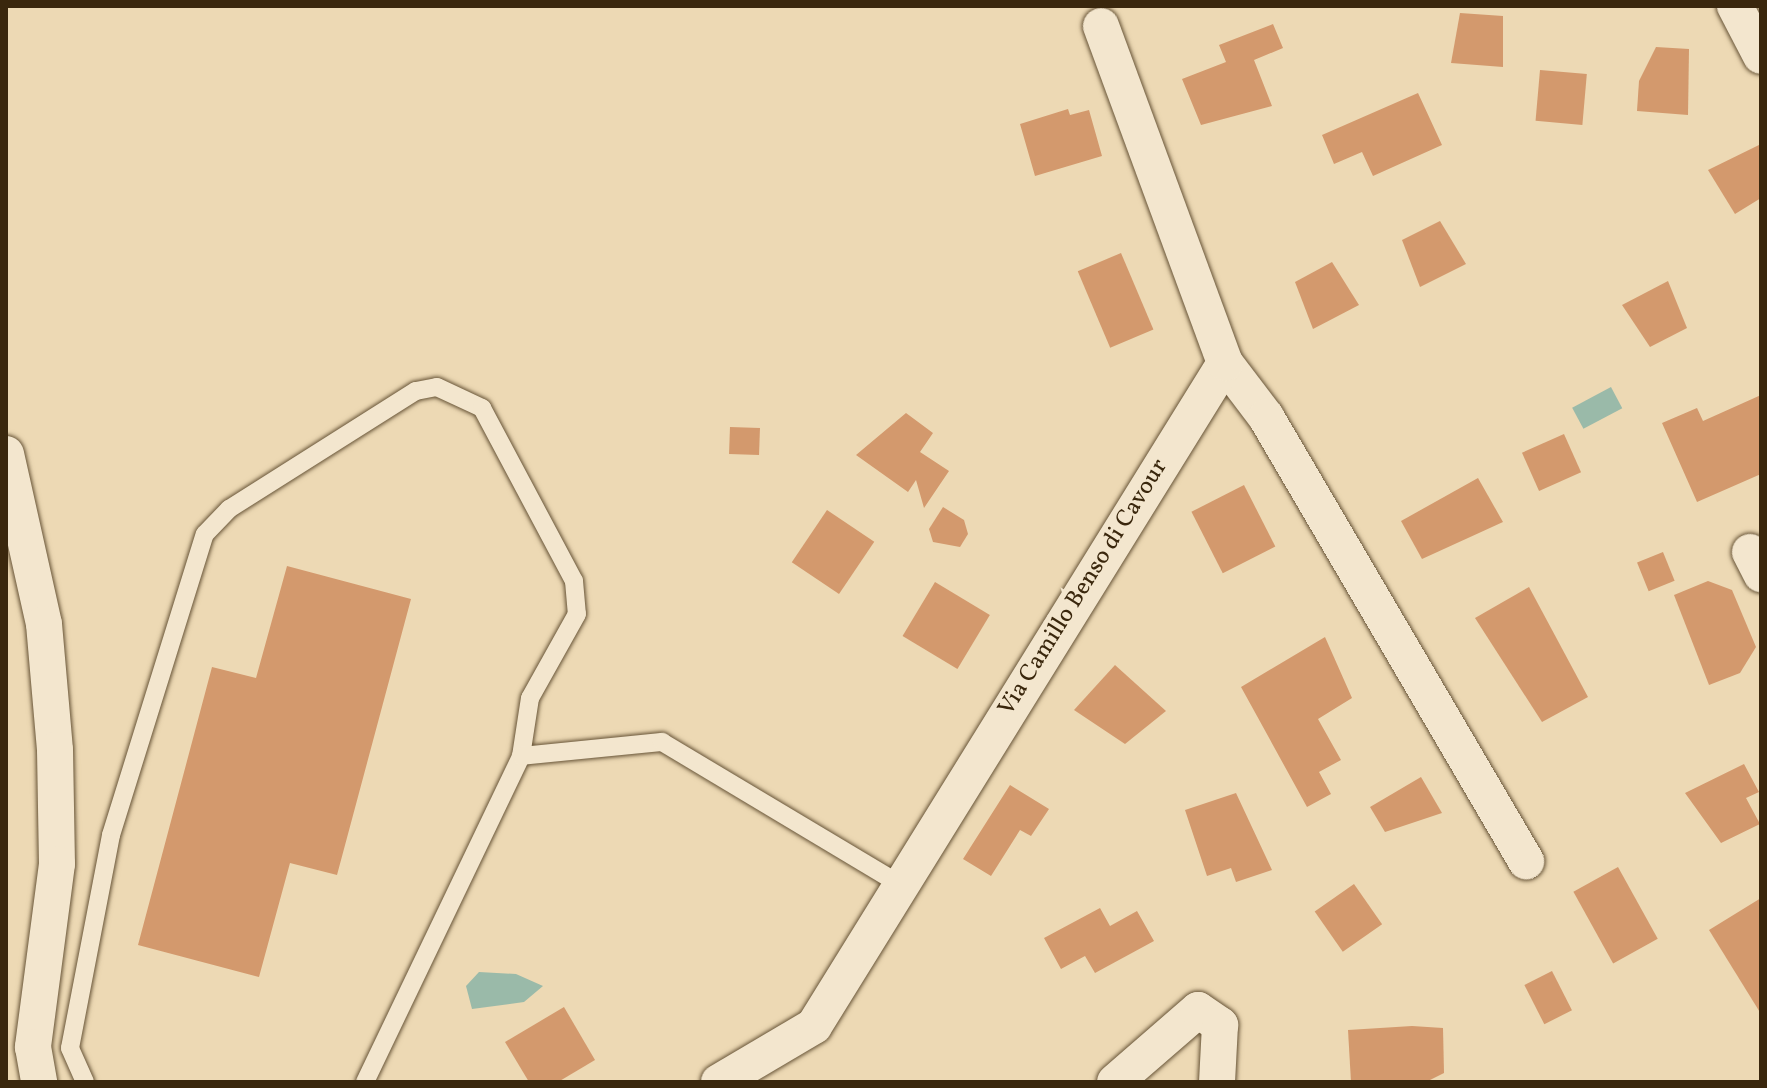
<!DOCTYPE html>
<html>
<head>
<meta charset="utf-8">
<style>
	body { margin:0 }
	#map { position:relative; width:1767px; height:1088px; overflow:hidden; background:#edd9b4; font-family:Vollkorn,serif }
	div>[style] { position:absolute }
	.water>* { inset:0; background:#9abaa9; transform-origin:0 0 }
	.building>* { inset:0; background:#d3996d; transform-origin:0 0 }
	.roads { filter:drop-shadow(0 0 2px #675437) drop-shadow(0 0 2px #675437) }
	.service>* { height:18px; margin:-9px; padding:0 9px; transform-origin:9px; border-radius:9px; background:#f3e6ce }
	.minor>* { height:36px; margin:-18px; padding:0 18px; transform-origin:18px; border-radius:18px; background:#f3e6ce }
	span { translate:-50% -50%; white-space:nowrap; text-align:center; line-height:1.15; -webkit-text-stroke:8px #f3e6ce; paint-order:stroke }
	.street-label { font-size:24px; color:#3a270d }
	.frame { position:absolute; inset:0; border:8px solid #3a270d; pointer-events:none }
</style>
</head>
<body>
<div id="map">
	<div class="water">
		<div style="left:1611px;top:387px;width:24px;height:44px;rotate:62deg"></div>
		<div style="clip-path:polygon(479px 972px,516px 974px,543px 986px,524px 1002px,472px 1009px,466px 986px)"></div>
	</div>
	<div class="building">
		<div style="clip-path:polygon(1460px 13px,1503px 16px,1503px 67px,1451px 63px)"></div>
		<div style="clip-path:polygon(1273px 24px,1283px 48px,1254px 60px,1272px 106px,1201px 125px,1182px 79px,1226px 62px,1219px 45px)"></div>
		<div style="clip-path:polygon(1656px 47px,1689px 49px,1688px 115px,1637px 111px,1639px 81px)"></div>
		<div style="left:1540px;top:70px;width:47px;height:51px;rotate:5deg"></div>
		<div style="clip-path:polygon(1418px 93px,1442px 145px,1373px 176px,1362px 152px,1334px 164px,1322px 135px)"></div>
		<div style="clip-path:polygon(1068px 109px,1070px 115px,1089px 110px,1102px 156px,1035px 176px,1020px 124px)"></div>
		<div style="clip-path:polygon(1761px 144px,1761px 198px,1735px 214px,1708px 170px)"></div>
		<div style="clip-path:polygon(1440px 221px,1466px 264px,1420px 287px,1402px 240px)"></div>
		<div style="left:1121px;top:253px;width:83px;height:47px;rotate:67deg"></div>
		<div style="clip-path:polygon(1332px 262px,1359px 305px,1313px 329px,1295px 282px)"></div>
		<div style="clip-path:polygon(1668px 281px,1687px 328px,1650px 347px,1622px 305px)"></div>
		<div style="clip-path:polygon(1761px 395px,1761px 474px,1697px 502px,1662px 423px,1697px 408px,1703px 421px)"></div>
		<div style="clip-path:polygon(906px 413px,933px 433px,920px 452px,949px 471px,924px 508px,916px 480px,908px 492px,856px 455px)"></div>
		<div style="left:730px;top:427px;width:30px;height:27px;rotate:2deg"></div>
		<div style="left:1564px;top:434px;width:42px;height:46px;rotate:66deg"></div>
		<div style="clip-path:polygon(1478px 478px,1503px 522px,1422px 559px,1401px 521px)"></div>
		<div style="left:1244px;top:485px;width:69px;height:59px;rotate:63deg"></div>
		<div style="clip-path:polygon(943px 507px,964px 520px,968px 534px,960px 547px,933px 542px,929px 529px)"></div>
		<div style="left:827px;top:510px;width:57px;height:63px;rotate:34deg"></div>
		<div style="left:1663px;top:552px;width:31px;height:28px;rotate:68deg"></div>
		<div style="clip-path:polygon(287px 566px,411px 599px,337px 875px,290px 863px,259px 977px,138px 945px,212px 667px,256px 678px)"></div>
		<div style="clip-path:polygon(1708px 581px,1732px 590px,1756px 647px,1740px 673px,1709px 685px,1674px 595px)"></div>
		<div style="left:935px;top:582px;width:64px;height:63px;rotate:31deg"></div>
		<div style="clip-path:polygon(1529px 587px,1588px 697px,1542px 722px,1475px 618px)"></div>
		<div style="clip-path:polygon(1325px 637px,1352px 698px,1318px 719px,1341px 760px,1319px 772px,1331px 794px,1307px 807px,1241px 687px)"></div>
		<div style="clip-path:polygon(1115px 665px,1166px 711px,1125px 744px,1074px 710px)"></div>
		<div style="clip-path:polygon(1744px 764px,1759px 792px,1746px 798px,1760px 824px,1721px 843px,1685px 793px)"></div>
		<div style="clip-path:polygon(1421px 777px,1442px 813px,1385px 832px,1370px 807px)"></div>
		<div style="clip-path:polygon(1010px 785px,1049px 809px,1031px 836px,1020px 830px,991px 876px,963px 859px)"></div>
		<div style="clip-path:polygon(1236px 793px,1272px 870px,1236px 882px,1231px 868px,1207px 876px,1185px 810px)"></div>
		<div style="left:1618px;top:867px;width:82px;height:51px;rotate:61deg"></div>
		<div style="left:1354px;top:884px;width:49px;height:48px;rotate:55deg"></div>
		<div style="clip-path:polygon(1761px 898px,1761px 1014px,1709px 930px)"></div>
		<div style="clip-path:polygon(1100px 908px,1110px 926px,1137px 911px,1154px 941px,1095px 973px,1085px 956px,1061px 969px,1044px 938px)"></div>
		<div style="left:1552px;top:971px;width:44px;height:31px;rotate:63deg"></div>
		<div style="clip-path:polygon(564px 1007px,595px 1060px,558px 1082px,529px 1082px,505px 1042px)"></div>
		<div style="clip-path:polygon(1412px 1026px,1443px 1028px,1444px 1073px,1426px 1082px,1351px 1082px,1348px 1030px)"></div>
	</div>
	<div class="roads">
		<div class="service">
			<div style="left:85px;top:1082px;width:37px;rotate:-114deg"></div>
			<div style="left:70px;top:1048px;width:217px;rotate:-79.1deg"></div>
			<div style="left:111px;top:835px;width:315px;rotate:-72.7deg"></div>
			<div style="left:205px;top:534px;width:35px;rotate:-46deg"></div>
			<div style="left:229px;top:509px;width:221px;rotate:-32.3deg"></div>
			<div style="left:416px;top:391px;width:21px;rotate:-11deg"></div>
			<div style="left:437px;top:387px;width:50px;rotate:25deg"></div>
			<div style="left:482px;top:408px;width:196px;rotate:62deg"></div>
			<div style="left:574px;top:581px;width:33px;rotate:85deg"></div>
			<div style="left:577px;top:614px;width:96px;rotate:119.2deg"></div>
			<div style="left:530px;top:698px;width:59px;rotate:98.8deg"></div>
			<div style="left:365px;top:1082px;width:361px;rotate:-64.4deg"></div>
			<div style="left:521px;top:756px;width:142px;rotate:-5.7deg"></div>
			<div style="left:662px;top:742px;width:275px;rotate:30.9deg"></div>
		</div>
		<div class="minor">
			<div style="left:1735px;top:6px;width:56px;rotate:62.5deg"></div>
			<div style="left:1225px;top:363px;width:68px;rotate:52.8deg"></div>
			<div style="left:1266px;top:417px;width:515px;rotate:59.65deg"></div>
			<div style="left:6px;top:454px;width:174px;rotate:77.4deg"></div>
			<div style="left:44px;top:624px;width:126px;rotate:85deg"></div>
			<div style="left:55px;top:750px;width:114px;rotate:89deg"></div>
			<div style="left:57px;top:864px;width:185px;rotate:97.5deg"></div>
			<div style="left:33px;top:1047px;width:36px;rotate:80deg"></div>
			<div style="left:1750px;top:552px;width:25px;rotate:63deg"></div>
			<div style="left:719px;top:1082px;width:110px;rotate:-30.5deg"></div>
			<div style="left:814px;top:1026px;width:780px;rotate:-58.2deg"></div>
			<div style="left:1225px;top:363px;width:359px;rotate:-110.2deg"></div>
			<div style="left:1115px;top:1082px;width:110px;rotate:-40.9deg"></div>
			<div style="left:1198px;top:1010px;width:27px;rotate:34deg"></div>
			<div style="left:1220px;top:1025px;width:57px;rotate:93deg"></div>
		</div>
	</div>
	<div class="street-label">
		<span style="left:1084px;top:588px;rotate:-58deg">Via Camillo Benso di Cavour</span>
	</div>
	<div class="frame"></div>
</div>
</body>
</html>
